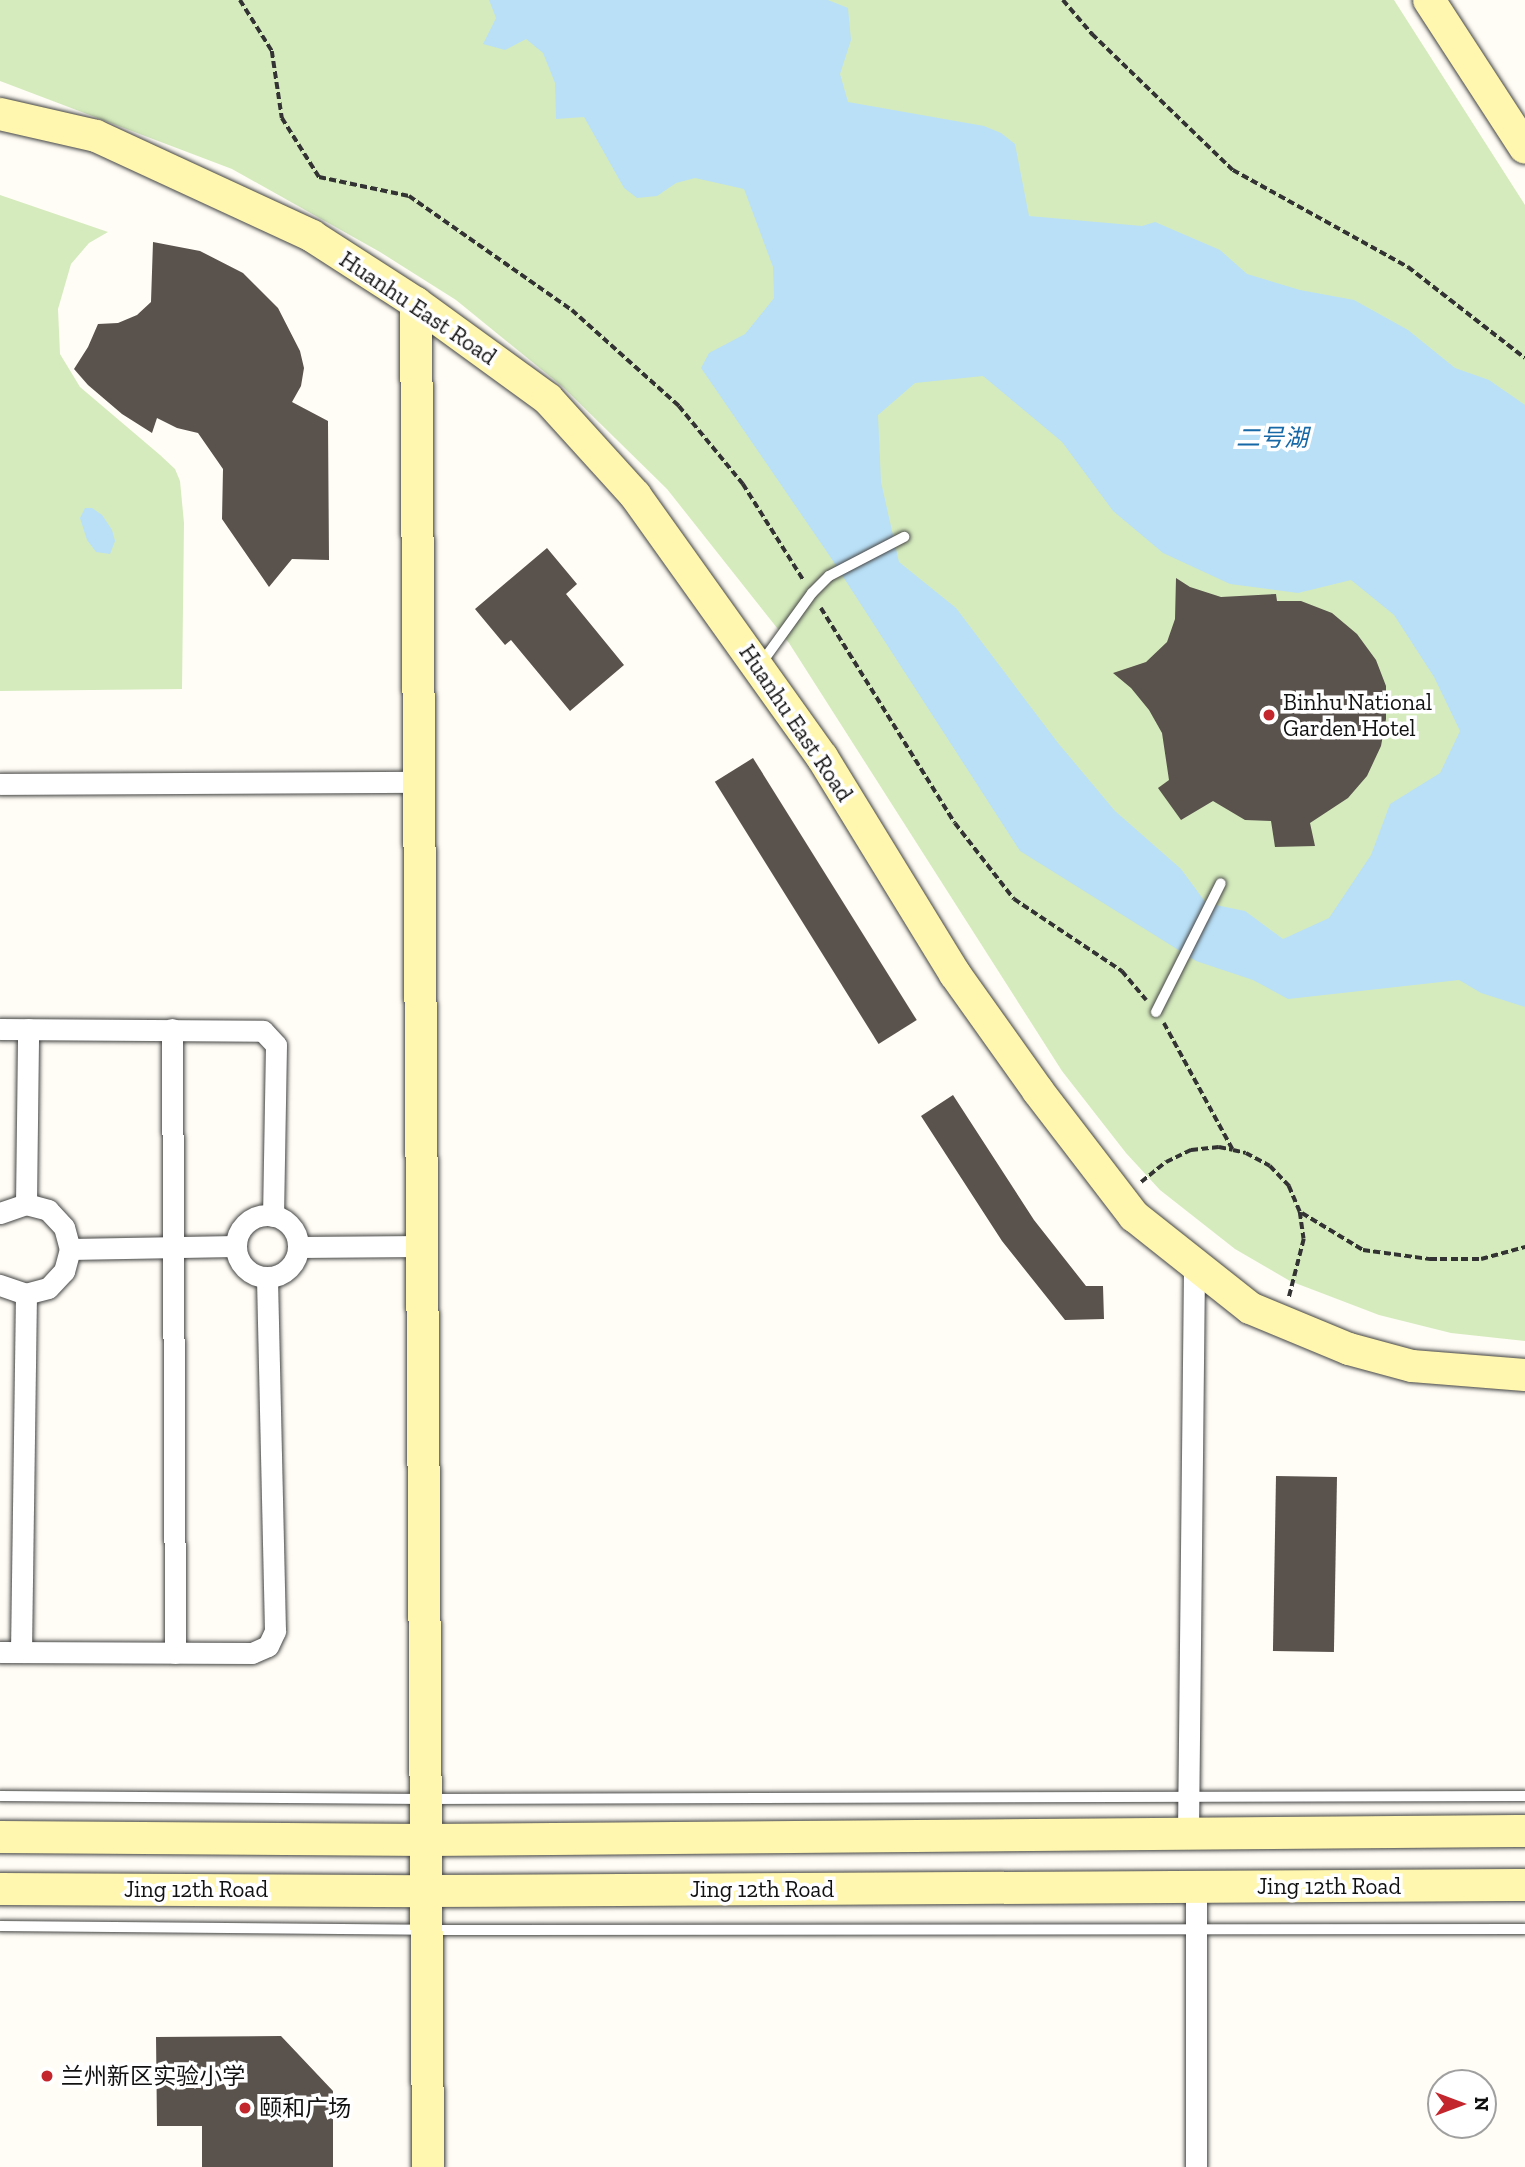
<!DOCTYPE html>
<html>
<head>
<meta charset="utf-8">
<style>
	body { margin:0 }
	#map { position:relative; width:1525px; height:2167px; overflow:hidden; background:#fffdf5; font-family:"Zilla Slab","Noto Sans SC",serif }
	div>[style] { position:absolute }
	.green>* { inset:0; background:#d5ebbd }
	.water>* { inset:0; background:#b9e0f7 }
	.building>* { inset:0; background:#5a524d; transform-origin:0 0 }
	.path>* { height:3.5px; margin-top:-1.75px; transform-origin:0; background:repeating-linear-gradient(90deg,#333 0 7px,transparent 0 10.5px) }
	.roads { filter:drop-shadow(0 0 2px #444) drop-shadow(0 0 2px #444) }
	.lane>* { height:10px; margin:-5px; padding:0 5px; transform-origin:5px; border-radius:5px; background:#fff }
	.street>* { height:21px; margin:-10.5px; padding:0 10.5px; transform-origin:10.5px; border-radius:10.5px; background:#fff }
	.street>.ring { margin:-10.5px; padding:0; box-sizing:content-box; background:none; border:21px solid #fff; border-radius:50% }
	.secondary>* { height:32px; margin:-16px; padding:0 16px; transform-origin:16px; border-radius:16px; background:#fff6b0 }
	.dots>* { width:19px; height:19px; translate:-50% -50%; box-sizing:border-box; border:4px solid #fff; border-radius:50% }
	span { translate:-50% -50%; white-space:nowrap; text-align:center; line-height:1.15; -webkit-text-stroke:7px #fff; paint-order:stroke }
	.street-label { font-size:23px; color:#111 }
	.poi-label { font-size:23px; color:#111 }
	.left { translate:0 -50%; text-align:left }
	.water-label { font-size:24px; color:#1768a6; font-style:italic }
	.north { position:absolute; left:1427px; top:2069px; width:70px; height:70px; box-sizing:border-box; background:#fff; border:2px solid #a0a0a0; border-radius:50%; rotate:90deg; font-size:19px; font-weight:700; line-height:28px; text-align:center; color:#111 }
	.north::after { content:''; display:block; margin:auto; width:24px; height:32px; background:#c4262e; clip-path:polygon(50% 0,100% 100%,50% 72%,0 100%) }
</style>
</head>
<body>
<div id="map">
	<div class="green">
		<div style="clip-path:polygon(0 0,1394px 0,1525px 205px,1525px 1341px,1451px 1333px,1379px 1315px,1290px 1281px,1235px 1249px,1160px 1190px,1126px 1153px,1062px 1071px,789px 643px,667px 489px,563px 387px,456px 300px,380px 252px,232px 169px,0 81px)"></div>
		<div style="clip-path:polygon(0 195px,108px 232px,89px 243px,71px 264px,58px 309px,60px 354px,80px 387px,160px 455px,175px 469px,180px 481px,184px 523px,182px 689px,0 691px)"></div>
	</div>
	<div class="water">
		<div style="clip-path:polygon(evenodd,489px 0,828px 0,848px 8px,851px 40px,840px 74px,848px 102px,984px 126px,1001px 133px,1015px 144px,1029px 216px,1142px 226px,1155px 222px,1220px 250px,1247px 274px,1300px 290px,1354px 300px,1408px 330px,1455px 368px,1489px 380px,1525px 405px,1525px 1007px,1481px 993px,1459px 980px,1288px 999px,1253px 980px,1196px 961px,1020px 851px,829px 555px,701px 368px,709px 353px,745px 334px,774px 298px,773px 267px,744px 189px,695px 178px,676px 183px,657px 196px,637px 198px,624px 188px,584px 117px,556px 119px,555px 83px,543px 53px,526px 39px,505px 50px,483px 44px,496px 18px,489px 0,983px 376px,1062px 442px,1113px 511px,1163px 553px,1230px 584px,1298px 593px,1351px 580px,1394px 615px,1434px 677px,1460px 731px,1440px 773px,1390px 804px,1371px 855px,1329px 918px,1283px 939px,1245px 911px,1206px 903px,1181px 869px,1115px 811px,1058px 743px,956px 608px,899px 562px,881px 482px,878px 415px,915px 383px,983px 376px)"></div>
		<div style="clip-path:polygon(85px 508px,92px 508px,102px 515px,112px 530px,115px 541px,110px 554px,96px 552px,87px 540px,80px 518px)"></div>
	</div>
	<div class="building">
		<div style="clip-path:polygon(153px 242px,200px 251px,243px 273px,278px 308px,300px 351px,304px 368px,301px 386px,292px 402px,328px 421px,329px 560px,292px 559px,269px 587px,222px 519px,223px 469px,198px 433px,177px 428px,157px 418px,152px 433px,122px 414px,88px 385px,74px 369px,88px 347px,98px 324px,118px 323px,137px 315px,151px 302px)"></div>
		<div style="clip-path:polygon(547px 548px,577px 584px,566px 594px,624px 665px,570px 711px,511px 640px,505px 645px,475px 609px)"></div>
		<div style="clip-path:polygon(1176px 578px,1190px 587px,1221px 597px,1276px 594px,1277px 601px,1301px 601px,1332px 613px,1357px 634px,1376px 660px,1386px 686px,1386px 719px,1381px 746px,1367px 776px,1348px 798px,1310px 823px,1315px 846px,1275px 847px,1271px 821px,1245px 820px,1213px 801px,1181px 820px,1158px 788px,1169px 780px,1162px 733px,1149px 710px,1131px 688px,1113px 673px,1146px 662px,1167px 642px,1175px 619px)"></div>
		<div style="left:753px;top:758px;width:309px;height:45px;rotate:58deg"></div>
		<div style="clip-path:polygon(953px 1095px,1034px 1220px,1086px 1286px,1103px 1286px,1104px 1319px,1065px 1320px,1002px 1241px,921px 1116px)"></div>
		<div style="left:1276px;top:1476px;width:61px;height:175px;rotate:1deg"></div>
		<div style="clip-path:polygon(281px 2036px,333px 2091px,333px 2167px,202px 2167px,202px 2126px,157px 2126px,156px 2037px)"></div>
	</div>
	<div class="path">
		<div style="left:240px;top:0;width:60px;rotate:57.9deg"></div>
		<div style="left:272px;top:51px;width:68px;rotate:81.5deg"></div>
		<div style="left:282px;top:118px;width:70px;rotate:57.9deg"></div>
		<div style="left:319px;top:177px;width:92px;rotate:11.9deg"></div>
		<div style="left:409px;top:196px;width:199px;rotate:35deg"></div>
		<div style="left:572px;top:310px;width:144px;rotate:41.9deg"></div>
		<div style="left:679px;top:406px;width:101px;rotate:50.6deg"></div>
		<div style="left:743px;top:484px;width:115px;rotate:57.8deg"></div>
		<div style="left:1063px;top:0;width:45px;rotate:49.5deg"></div>
		<div style="left:1092px;top:34px;width:196px;rotate:44deg"></div>
		<div style="left:1233px;top:170px;width:200px;rotate:29deg"></div>
		<div style="left:1408px;top:267px;width:148px;rotate:37.9deg"></div>
		<div style="left:821px;top:608px;width:253px;rotate:58.1deg"></div>
		<div style="left:955px;top:823px;width:96px;rotate:52.2deg"></div>
		<div style="left:1014px;top:899px;width:130px;rotate:33.7deg"></div>
		<div style="left:1122px;top:971px;width:38px;rotate:50deg"></div>
		<div style="left:1164px;top:1023px;width:145px;rotate:61.5deg"></div>
		<div style="left:1141px;top:1182px;width:32px;rotate:-39deg"></div>
		<div style="left:1166px;top:1162px;width:28px;rotate:-26deg"></div>
		<div style="left:1191px;top:1150px;width:28px;rotate:-6deg"></div>
		<div style="left:1219px;top:1147px;width:14px;rotate:12deg"></div>
		<div style="left:1233px;top:1150px;width:13px;rotate:13deg"></div>
		<div style="left:1246px;top:1153px;width:27px;rotate:28deg"></div>
		<div style="left:1270px;top:1166px;width:28px;rotate:46deg"></div>
		<div style="left:1289px;top:1186px;width:28px;rotate:67deg"></div>
		<div style="left:1300px;top:1212px;width:27px;rotate:82deg"></div>
		<div style="left:1304px;top:1239px;width:61px;rotate:104.3deg"></div>
		<div style="left:1302px;top:1213px;width:71px;rotate:31.2deg"></div>
		<div style="left:1363px;top:1250px;width:68px;rotate:7.7deg"></div>
		<div style="left:1430px;top:1259px;width:51px"></div>
		<div style="left:1481px;top:1259px;width:46px;rotate:-15.3deg"></div>
	</div>
	<div class="roads">
		<div class="lane">
			<div style="left:760px;top:665px;width:89px;rotate:-54.2deg"></div>
			<div style="left:812px;top:593px;width:24px;rotate:-45deg"></div>
			<div style="left:829px;top:576px;width:85px;rotate:-27.5deg"></div>
			<div style="left:1156px;top:1012px;width:144px;rotate:-63.3deg"></div>
			<div style="left:0;top:1796px;width:426px;rotate:0.4deg"></div>
			<div style="left:426px;top:1799px;width:1099px;rotate:-0.16deg"></div>
			<div style="left:0;top:1926px;width:426px;rotate:0.5deg"></div>
			<div style="left:426px;top:1930px;width:1099px;rotate:-0.05deg"></div>
		</div>
		<div class="street">
			<div style="left:0;top:784px;width:419px;rotate:-0.3deg"></div>
			<div style="left:0;top:1029px;width:263px;rotate:0.4deg"></div>
			<div style="left:263px;top:1031px;width:19px;rotate:47deg"></div>
			<div style="left:276px;top:1045px;width:171px;rotate:91deg"></div>
			<div style="left:172px;top:1029px;width:624px;rotate:89.72deg"></div>
			<div style="left:26px;top:1204px;width:175px;rotate:-89.3deg"></div>
			<div style="left:0;top:1213px;width:28px;rotate:-19deg"></div>
			<div style="left:26px;top:1204px;width:23px;rotate:15deg"></div>
			<div style="left:48px;top:1210px;width:23px;rotate:47deg"></div>
			<div style="left:64px;top:1227px;width:23px;rotate:75deg"></div>
			<div style="left:70px;top:1249px;width:23px;rotate:105deg"></div>
			<div style="left:64px;top:1271px;width:23px;rotate:133deg"></div>
			<div style="left:48px;top:1288px;width:23px;rotate:165deg"></div>
			<div style="left:26px;top:1294px;width:28px;rotate:-161deg"></div>
			<div class="ring" style="left:236px;top:1215px;width:41px;height:41px"></div>
			<div style="left:299px;top:1247px;width:123px;rotate:-0.5deg"></div>
			<div style="left:70px;top:1249px;width:166px;rotate:-1deg"></div>
			<div style="left:0;top:1652px;width:252px;rotate:0.2deg"></div>
			<div style="left:252px;top:1653px;width:17px;rotate:-24deg"></div>
			<div style="left:268px;top:1646px;width:17px;rotate:-65deg"></div>
			<div style="left:275px;top:1631px;width:353px;rotate:-91.3deg"></div>
			<div style="left:21px;top:1652px;width:358px;rotate:-89.2deg"></div>
			<div style="left:1188px;top:1832px;width:567px;rotate:-89.39deg"></div>
			<div style="left:1196px;top:1887px;width:280px;rotate:90deg"></div>
		</div>
		<div class="secondary">
			<div style="left:1429px;top:0;width:176px;rotate:57deg"></div>
			<div style="left:0;top:114px;width:98px;rotate:12.9deg"></div>
			<div style="left:96px;top:136px;width:238px;rotate:24.8deg"></div>
			<div style="left:312px;top:236px;width:124px;rotate:32.8deg"></div>
			<div style="left:416px;top:303px;width:163px;rotate:36deg"></div>
			<div style="left:548px;top:399px;width:130px;rotate:47.8deg"></div>
			<div style="left:635px;top:495px;width:322px;rotate:54.5deg"></div>
			<div style="left:822px;top:757px;width:255px;rotate:58.5deg"></div>
			<div style="left:955px;top:974px;width:143px;rotate:54.6deg"></div>
			<div style="left:1038px;top:1091px;width:158px;rotate:52.5deg"></div>
			<div style="left:1134px;top:1216px;width:148px;rotate:38.4deg"></div>
			<div style="left:1250px;top:1308px;width:107px;rotate:22.5deg"></div>
			<div style="left:1349px;top:1349px;width:65px;rotate:15.1deg"></div>
			<div style="left:1412px;top:1366px;width:113px;rotate:4.6deg"></div>
			<div style="left:416px;top:303px;width:1864px;rotate:89.63deg"></div>
			<div style="left:0;top:1837px;width:427px;rotate:0.4deg"></div>
			<div style="left:427px;top:1840px;width:1098px;rotate:-0.47deg"></div>
			<div style="left:0;top:1889px;width:427px;rotate:0.3deg"></div>
			<div style="left:427px;top:1891px;width:1098px;rotate:-0.31deg"></div>
		</div>
	</div>
	<div class="dots">
		<div style="left:1269px;top:715px;background:#c4262e"></div>
		<div style="left:47px;top:2076px;background:#c4262e"></div>
		<div style="left:245px;top:2108px;background:#c4262e"></div>
	</div>
	<div class="street-label">
		<span style="left:418px;top:308px;rotate:34deg">Huanhu East Road</span>
		<span style="left:796px;top:723px;rotate:56deg">Huanhu East Road</span>
		<span style="left:1329px;top:1886px">Jing 12th Road</span>
		<span style="left:196px;top:1889px">Jing 12th Road</span>
		<span style="left:762px;top:1889px">Jing 12th Road</span>
	</div>
	<div class="poi-label">
		<span class="left" style="left:1283px;top:715px">Binhu National<br>Garden Hotel</span>
		<span class="left" style="left:61px;top:2076px">兰州新区实验小学</span>
		<span class="left" style="left:259px;top:2108px">颐和广场</span>
	</div>
	<div class="water-label">
		<span style="left:1272px;top:438px">二号湖</span>
	</div>
	<div class="north">N</div>
</div>
</body>
</html>
